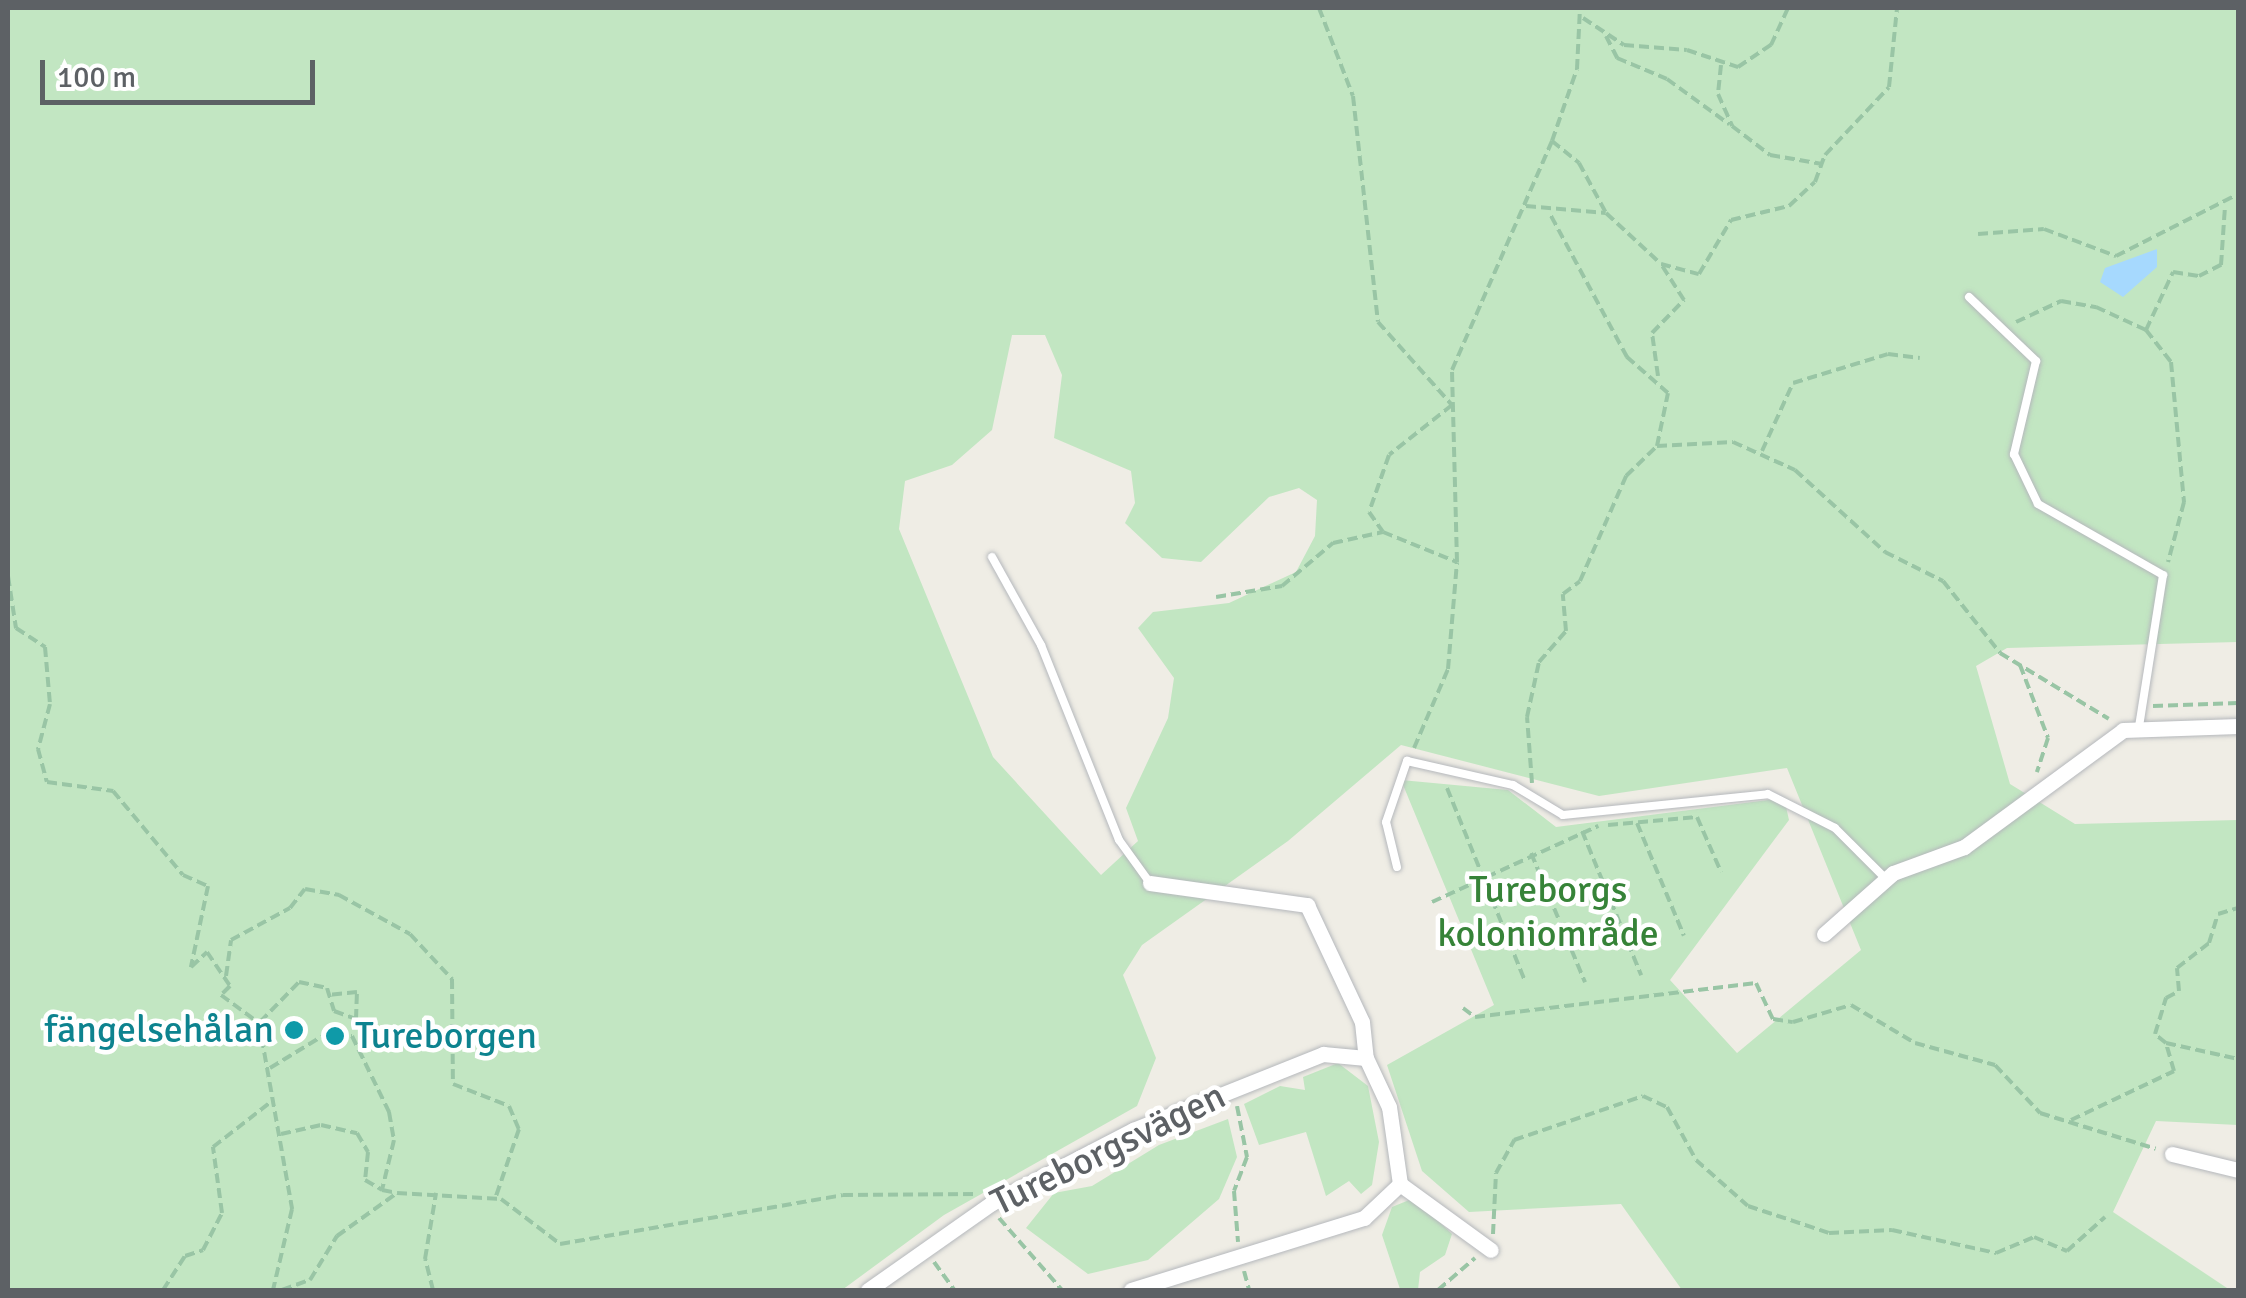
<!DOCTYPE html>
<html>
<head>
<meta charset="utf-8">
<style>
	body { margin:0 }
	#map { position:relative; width:2246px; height:1298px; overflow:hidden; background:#efede5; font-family:Signika,sans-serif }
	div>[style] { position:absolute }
	.green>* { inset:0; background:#c2e6c2 }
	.water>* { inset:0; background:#a6d9fe }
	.path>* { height:4px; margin-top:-2px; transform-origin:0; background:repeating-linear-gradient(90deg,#99c5a5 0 10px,transparent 0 15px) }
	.roads { filter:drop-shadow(0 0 2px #b5b8bc) drop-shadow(0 0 2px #b5b8bc) }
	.lane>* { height:8px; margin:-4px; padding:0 4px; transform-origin:4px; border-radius:4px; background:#fff }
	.street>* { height:15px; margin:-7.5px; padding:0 7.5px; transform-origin:7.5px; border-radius:7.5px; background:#fff }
	.dots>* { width:28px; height:28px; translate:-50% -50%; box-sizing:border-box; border:5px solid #fff; border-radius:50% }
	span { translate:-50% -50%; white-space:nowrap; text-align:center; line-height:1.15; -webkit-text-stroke:9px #fff; paint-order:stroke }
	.park-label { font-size:38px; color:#368338 }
	.culture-label { font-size:38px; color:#0d838f }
	.right { translate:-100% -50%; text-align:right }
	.left { translate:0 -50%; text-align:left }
	.street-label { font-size:38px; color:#5d6165 }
	.frame { position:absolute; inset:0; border:10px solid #5d6165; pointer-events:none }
	.scale { position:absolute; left:40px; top:60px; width:275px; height:45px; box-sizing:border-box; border:5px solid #5d6165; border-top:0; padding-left:12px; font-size:30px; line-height:35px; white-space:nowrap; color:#5d6165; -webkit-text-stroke:8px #fff; paint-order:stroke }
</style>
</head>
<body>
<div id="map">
	<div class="green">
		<div style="clip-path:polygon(evenodd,8px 8px,2238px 8px,2238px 642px,2007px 648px,1976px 666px,2010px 784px,2075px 824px,2238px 820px,2238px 1125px,2156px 1121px,2113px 1212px,2230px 1290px,1682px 1290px,1621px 1204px,1469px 1212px,1422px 1171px,1387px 1065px,1494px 1005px,1401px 780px,1508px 790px,1556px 827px,1784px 798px,1789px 820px,1670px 980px,1737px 1053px,1861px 950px,1787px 768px,1599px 796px,1401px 745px,1288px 841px,1142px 945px,1123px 975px,1156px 1058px,1137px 1106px,944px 1215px,842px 1290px,8px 1290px,8px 8px,1012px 335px,1045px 335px,1062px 375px,1054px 438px,1131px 471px,1135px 503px,1125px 523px,1162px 558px,1201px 562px,1269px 497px,1299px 488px,1317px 500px,1315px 536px,1296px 572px,1229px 603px,1153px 612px,1138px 628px,1174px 678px,1168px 718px,1126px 808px,1138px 841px,1101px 875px,993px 757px,899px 529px,905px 481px,952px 465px,992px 430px,1012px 335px)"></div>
		<div style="clip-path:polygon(1338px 1063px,1368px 1086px,1379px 1142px,1372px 1185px,1361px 1194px,1349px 1181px,1326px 1196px,1306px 1132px,1259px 1145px,1244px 1104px,1280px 1086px,1305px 1090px,1303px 1077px)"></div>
		<div style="clip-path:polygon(1228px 1119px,1237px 1157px,1219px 1199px,1148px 1260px,1088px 1274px,1026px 1228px,1054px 1193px,1092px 1186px,1159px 1145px)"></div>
		<div style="clip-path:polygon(1414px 1198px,1452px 1234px,1445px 1255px,1420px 1272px,1418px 1290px,1400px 1289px,1382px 1235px,1392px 1207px)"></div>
	</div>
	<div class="water">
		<div style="clip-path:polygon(2157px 249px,2157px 267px,2123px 297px,2100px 282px,2105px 268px)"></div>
	</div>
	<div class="path">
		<div style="left:1319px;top:8px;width:94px;rotate:68.9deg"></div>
		<div style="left:1353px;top:96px;width:227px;rotate:83.7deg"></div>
		<div style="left:1378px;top:322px;width:111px;rotate:48.3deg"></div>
		<div style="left:1452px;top:405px;width:80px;rotate:141.6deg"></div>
		<div style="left:1389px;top:455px;width:60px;rotate:109.3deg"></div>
		<div style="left:1369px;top:512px;width:24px;rotate:55deg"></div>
		<div style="left:1383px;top:532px;width:80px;rotate:22.1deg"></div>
		<div style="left:1583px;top:18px;width:49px;rotate:33.4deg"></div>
		<div style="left:1624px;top:45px;width:63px;rotate:4.5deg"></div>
		<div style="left:1687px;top:50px;width:54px;rotate:18.4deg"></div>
		<div style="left:1738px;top:67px;width:40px;rotate:-34deg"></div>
		<div style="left:1771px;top:45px;width:41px;rotate:-65.3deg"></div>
		<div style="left:1606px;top:36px;width:25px;rotate:63deg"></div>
		<div style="left:1617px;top:58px;width:54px;rotate:22.8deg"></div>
		<div style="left:1667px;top:79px;width:77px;rotate:36deg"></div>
		<div style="left:1721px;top:65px;width:29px;rotate:96deg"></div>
		<div style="left:1718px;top:94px;width:35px;rotate:66deg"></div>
		<div style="left:1732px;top:126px;width:48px;rotate:37.3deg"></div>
		<div style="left:1770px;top:155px;width:53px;rotate:9.8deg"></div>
		<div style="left:1552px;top:141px;width:35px;rotate:39deg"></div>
		<div style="left:1579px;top:163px;width:57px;rotate:61.6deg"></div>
		<div style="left:1526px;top:206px;width:80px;rotate:5deg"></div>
		<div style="left:1606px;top:213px;width:75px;rotate:42.8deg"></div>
		<div style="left:1661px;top:264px;width:39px;rotate:15deg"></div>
		<div style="left:1699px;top:274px;width:63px;rotate:-59.3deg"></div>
		<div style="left:1731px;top:220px;width:60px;rotate:-13.6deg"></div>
		<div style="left:1789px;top:206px;width:35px;rotate:-43deg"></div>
		<div style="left:1815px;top:182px;width:29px;rotate:-70deg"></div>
		<div style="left:1825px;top:155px;width:93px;rotate:-46.7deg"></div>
		<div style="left:1889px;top:87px;width:79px;rotate:-84.2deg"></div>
		<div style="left:1978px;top:234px;width:66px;rotate:-4.3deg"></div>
		<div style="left:2044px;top:229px;width:77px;rotate:20.6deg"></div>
		<div style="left:2116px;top:256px;width:137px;rotate:-26.9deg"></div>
		<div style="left:2016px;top:322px;width:50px;rotate:-25deg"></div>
		<div style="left:2061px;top:301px;width:36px;rotate:10deg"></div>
		<div style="left:2096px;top:307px;width:55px;rotate:24.7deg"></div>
		<div style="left:2146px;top:330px;width:41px;rotate:52deg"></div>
		<div style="left:2171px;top:362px;width:141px;rotate:84.7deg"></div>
		<div style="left:2184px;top:502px;width:62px;rotate:104.9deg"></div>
		<div style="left:2146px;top:330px;width:64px;rotate:-65deg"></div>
		<div style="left:2173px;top:272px;width:26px;rotate:9deg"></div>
		<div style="left:2199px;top:276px;width:25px;rotate:-27deg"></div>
		<div style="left:2221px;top:265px;width:58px;rotate:-86.1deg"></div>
		<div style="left:1658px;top:376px;width:43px;rotate:-97.9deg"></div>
		<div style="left:1652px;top:333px;width:46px;rotate:-45.9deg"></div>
		<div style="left:1684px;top:300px;width:43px;rotate:-122.6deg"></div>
		<div style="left:1657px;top:446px;width:76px;rotate:-3deg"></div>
		<div style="left:1733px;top:442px;width:68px;rotate:24.3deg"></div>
		<div style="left:1795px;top:470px;width:122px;rotate:42.3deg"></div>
		<div style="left:1885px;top:552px;width:65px;rotate:26.6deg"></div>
		<div style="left:1943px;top:581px;width:92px;rotate:51.6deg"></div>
		<div style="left:2000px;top:653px;width:127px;rotate:31.2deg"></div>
		<div style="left:1762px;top:451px;width:75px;rotate:-65.5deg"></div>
		<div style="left:1793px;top:383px;width:99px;rotate:-17deg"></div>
		<div style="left:1888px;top:354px;width:32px;rotate:7deg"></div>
		<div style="left:8px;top:576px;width:53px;rotate:81.3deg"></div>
		<div style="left:16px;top:628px;width:35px;rotate:33deg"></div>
		<div style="left:45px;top:647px;width:57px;rotate:85deg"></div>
		<div style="left:50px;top:704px;width:47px;rotate:104.9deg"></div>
		<div style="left:38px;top:749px;width:34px;rotate:75deg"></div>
		<div style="left:47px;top:782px;width:67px;rotate:7.8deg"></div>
		<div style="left:113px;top:791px;width:109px;rotate:50.2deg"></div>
		<div style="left:183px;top:875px;width:27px;rotate:24deg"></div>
		<div style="left:208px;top:886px;width:83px;rotate:101.9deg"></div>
		<div style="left:191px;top:967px;width:22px;rotate:-43deg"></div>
		<div style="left:207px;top:952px;width:41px;rotate:55.9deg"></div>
		<div style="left:230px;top:986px;width:13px;rotate:135deg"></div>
		<div style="left:221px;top:995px;width:47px;rotate:36.4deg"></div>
		<div style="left:259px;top:1023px;width:189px;rotate:79.9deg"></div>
		<div style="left:292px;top:1209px;width:83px;rotate:103.2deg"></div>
		<div style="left:1216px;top:597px;width:67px;rotate:-9.5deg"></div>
		<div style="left:1282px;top:586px;width:67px;rotate:-40.1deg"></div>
		<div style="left:1333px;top:543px;width:51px;rotate:-12.4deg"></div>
		<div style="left:2020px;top:665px;width:78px;rotate:69deg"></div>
		<div style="left:2048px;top:738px;width:36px;rotate:108deg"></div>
		<div style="left:2153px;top:706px;width:85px;rotate:-2deg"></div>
		<div style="left:1414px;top:748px;width:86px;rotate:-66.7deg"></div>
		<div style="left:1448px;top:669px;width:107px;rotate:-85.2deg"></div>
		<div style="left:1457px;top:562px;width:192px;rotate:-91.5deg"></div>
		<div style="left:1452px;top:370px;width:250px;rotate:-66.4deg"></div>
		<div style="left:1552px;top:141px;width:76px;rotate:-70.9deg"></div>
		<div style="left:1577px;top:69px;width:61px;rotate:-87.2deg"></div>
		<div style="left:1532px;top:783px;width:66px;rotate:-94.3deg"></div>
		<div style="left:1527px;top:717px;width:56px;rotate:-77.7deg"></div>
		<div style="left:1539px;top:662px;width:41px;rotate:-48.9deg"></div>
		<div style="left:1566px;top:631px;width:37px;rotate:-95deg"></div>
		<div style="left:1563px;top:594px;width:21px;rotate:-37deg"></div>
		<div style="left:1580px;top:581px;width:115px;rotate:-66.3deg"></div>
		<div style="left:1626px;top:476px;width:43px;rotate:-44.1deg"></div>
		<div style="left:1657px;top:446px;width:54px;rotate:-78.3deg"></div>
		<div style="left:1668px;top:393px;width:55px;rotate:-138.7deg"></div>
		<div style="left:1627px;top:357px;width:162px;rotate:-118.3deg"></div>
		<div style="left:1447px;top:788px;width:206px;rotate:68deg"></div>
		<div style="left:1637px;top:823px;width:122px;rotate:67.4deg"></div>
		<div style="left:1608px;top:825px;width:89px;rotate:-5.1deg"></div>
		<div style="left:1697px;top:817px;width:60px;rotate:66.4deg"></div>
		<div style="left:1582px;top:831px;width:156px;rotate:67.7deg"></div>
		<div style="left:1531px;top:853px;width:140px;rotate:67.3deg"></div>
		<div style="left:1432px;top:902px;width:183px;rotate:-24.6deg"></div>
		<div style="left:226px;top:976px;width:36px;rotate:-82deg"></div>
		<div style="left:231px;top:940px;width:67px;rotate:-28.5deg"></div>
		<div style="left:290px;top:908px;width:24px;rotate:-52deg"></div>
		<div style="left:305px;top:889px;width:35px;rotate:10deg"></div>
		<div style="left:339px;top:895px;width:81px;rotate:28.8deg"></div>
		<div style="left:410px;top:934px;width:62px;rotate:47deg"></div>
		<div style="left:452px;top:979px;width:105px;rotate:89.5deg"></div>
		<div style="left:453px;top:1084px;width:60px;rotate:21.4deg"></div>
		<div style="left:509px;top:1106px;width:25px;rotate:67deg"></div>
		<div style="left:519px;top:1129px;width:74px;rotate:108.9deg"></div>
		<div style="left:1463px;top:1008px;width:15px;rotate:37deg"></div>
		<div style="left:1475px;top:1017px;width:283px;rotate:-6.9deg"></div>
		<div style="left:1756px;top:983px;width:40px;rotate:65deg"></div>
		<div style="left:1773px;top:1019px;width:20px;rotate:9deg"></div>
		<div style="left:1793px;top:1022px;width:60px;rotate:-16.3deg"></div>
		<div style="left:1851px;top:1005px;width:74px;rotate:30.7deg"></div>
		<div style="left:1915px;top:1043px;width:83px;rotate:15.4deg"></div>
		<div style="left:1995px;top:1065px;width:66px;rotate:46.8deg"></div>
		<div style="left:2040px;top:1113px;width:121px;rotate:17.2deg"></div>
		<div style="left:260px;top:1022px;width:56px;rotate:-45.7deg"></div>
		<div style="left:299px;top:982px;width:29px;rotate:12deg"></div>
		<div style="left:327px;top:988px;width:24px;rotate:73deg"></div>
		<div style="left:334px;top:1011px;width:23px;rotate:20deg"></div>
		<div style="left:356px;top:1019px;width:27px;rotate:-88deg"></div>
		<div style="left:357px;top:992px;width:27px;rotate:174deg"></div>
		<div style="left:2166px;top:1043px;width:14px;rotate:-141deg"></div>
		<div style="left:2155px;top:1034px;width:38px;rotate:-73deg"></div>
		<div style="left:2166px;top:998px;width:15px;rotate:-28deg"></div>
		<div style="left:2179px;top:991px;width:23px;rotate:-95deg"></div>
		<div style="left:2177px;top:968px;width:41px;rotate:-38deg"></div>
		<div style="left:2209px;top:943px;width:30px;rotate:-73deg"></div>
		<div style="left:2218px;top:914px;width:21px;rotate:-17deg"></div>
		<div style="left:270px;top:1068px;width:60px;rotate:-31.3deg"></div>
		<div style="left:321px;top:1037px;width:31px;rotate:-2deg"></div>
		<div style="left:352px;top:1036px;width:85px;rotate:64deg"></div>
		<div style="left:389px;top:1112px;width:28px;rotate:80deg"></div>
		<div style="left:394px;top:1140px;width:51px;rotate:103.5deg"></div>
		<div style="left:382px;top:1190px;width:15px;rotate:11deg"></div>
		<div style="left:1237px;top:1106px;width:52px;rotate:78.9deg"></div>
		<div style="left:1247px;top:1157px;width:36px;rotate:111deg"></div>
		<div style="left:1234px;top:1191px;width:51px;rotate:85.5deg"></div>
		<div style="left:2071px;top:1120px;width:114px;rotate:-25.4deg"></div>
		<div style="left:2174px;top:1071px;width:29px;rotate:-106deg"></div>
		<div style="left:2166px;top:1043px;width:74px;rotate:12.5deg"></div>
		<div style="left:281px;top:1134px;width:41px;rotate:-12.7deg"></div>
		<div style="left:321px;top:1125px;width:37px;rotate:13deg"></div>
		<div style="left:357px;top:1133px;width:22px;rotate:60deg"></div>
		<div style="left:368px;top:1152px;width:28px;rotate:96deg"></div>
		<div style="left:365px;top:1180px;width:20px;rotate:30deg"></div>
		<div style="left:999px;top:1218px;width:96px;rotate:48.8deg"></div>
		<div style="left:1493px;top:1234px;width:61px;rotate:-87.2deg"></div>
		<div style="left:1496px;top:1173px;width:38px;rotate:-61deg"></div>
		<div style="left:1514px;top:1140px;width:136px;rotate:-18.8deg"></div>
		<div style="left:1643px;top:1096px;width:26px;rotate:25deg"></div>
		<div style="left:1667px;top:1107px;width:60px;rotate:61.3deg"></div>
		<div style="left:1696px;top:1160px;width:69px;rotate:41.5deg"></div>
		<div style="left:1748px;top:1206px;width:85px;rotate:18.4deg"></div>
		<div style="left:1829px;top:1233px;width:63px;rotate:-2.7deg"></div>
		<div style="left:1892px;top:1230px;width:107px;rotate:12.5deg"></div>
		<div style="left:1996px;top:1253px;width:41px;rotate:-22.8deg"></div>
		<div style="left:2034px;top:1237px;width:36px;rotate:23deg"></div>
		<div style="left:2067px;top:1251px;width:51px;rotate:-41.8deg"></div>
		<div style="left:934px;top:1262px;width:34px;rotate:54deg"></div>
		<div style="left:1244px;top:1271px;width:20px;rotate:75deg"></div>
		<div style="left:163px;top:1290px;width:40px;rotate:-57.1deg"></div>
		<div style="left:185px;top:1256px;width:19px;rotate:-18deg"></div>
		<div style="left:203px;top:1250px;width:42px;rotate:-62.8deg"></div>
		<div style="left:222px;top:1213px;width:67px;rotate:-97.8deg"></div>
		<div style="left:213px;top:1147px;width:75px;rotate:-37.9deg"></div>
		<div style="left:282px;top:1290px;width:30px;rotate:-20deg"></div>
		<div style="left:310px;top:1280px;width:52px;rotate:-58.5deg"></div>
		<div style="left:337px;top:1236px;width:74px;rotate:-35.6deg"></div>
		<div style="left:397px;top:1193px;width:104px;rotate:3.3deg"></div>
		<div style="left:501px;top:1199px;width:74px;rotate:37.3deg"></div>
		<div style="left:560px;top:1244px;width:287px;rotate:-9.8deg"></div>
		<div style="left:843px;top:1195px;width:135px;rotate:-0.4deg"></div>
		<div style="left:433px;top:1290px;width:32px;rotate:-104deg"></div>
		<div style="left:425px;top:1259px;width:67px;rotate:-80.5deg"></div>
		<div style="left:1438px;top:1290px;width:49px;rotate:-40.9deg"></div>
	</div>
	<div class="roads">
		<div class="lane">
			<div style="left:1969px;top:297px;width:93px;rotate:43.7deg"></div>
			<div style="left:2036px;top:361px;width:96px;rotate:103.3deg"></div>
			<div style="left:2014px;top:454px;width:55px;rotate:64.4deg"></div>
			<div style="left:2038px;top:504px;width:144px;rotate:29.6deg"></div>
			<div style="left:2163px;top:575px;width:153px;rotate:99deg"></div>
			<div style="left:992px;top:557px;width:101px;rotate:60.9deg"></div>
			<div style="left:1041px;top:645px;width:210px;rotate:68.2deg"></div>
			<div style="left:1119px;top:840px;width:53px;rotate:54.2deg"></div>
			<div style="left:1397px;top:867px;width:46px;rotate:-103.7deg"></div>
			<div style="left:1386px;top:822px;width:65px;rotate:-71deg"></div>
			<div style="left:1407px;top:761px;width:109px;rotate:12.8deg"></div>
			<div style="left:1513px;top:785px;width:58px;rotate:31deg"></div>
			<div style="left:1563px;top:815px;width:206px;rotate:-5.8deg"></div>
			<div style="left:1768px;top:794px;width:75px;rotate:26.9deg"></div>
			<div style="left:1835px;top:828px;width:72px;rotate:45deg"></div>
		</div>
		<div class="street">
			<div style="left:1150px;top:883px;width:159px;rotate:8deg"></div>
			<div style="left:1307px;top:905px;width:129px;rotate:64.8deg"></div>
			<div style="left:1362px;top:1022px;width:36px;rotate:84deg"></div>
			<div style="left:1824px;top:934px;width:92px;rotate:-41.5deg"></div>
			<div style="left:1893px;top:873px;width:76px;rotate:-20.1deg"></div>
			<div style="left:1964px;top:847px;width:197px;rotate:-36.3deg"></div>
			<div style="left:2123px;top:730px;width:115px;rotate:-2deg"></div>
			<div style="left:2172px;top:1154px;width:68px;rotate:13.6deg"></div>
			<div style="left:1400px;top:1184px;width:112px;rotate:36deg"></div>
			<div style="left:868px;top:1290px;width:151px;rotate:-35.1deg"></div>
			<div style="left:992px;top:1203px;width:159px;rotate:-27.4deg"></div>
			<div style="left:1133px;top:1130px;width:205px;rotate:-21.8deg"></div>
			<div style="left:1323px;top:1054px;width:43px;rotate:5.3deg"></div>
			<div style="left:1131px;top:1290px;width:244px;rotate:-17.2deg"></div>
			<div style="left:1364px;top:1218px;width:50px;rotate:-43.4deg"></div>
			<div style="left:1400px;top:1184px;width:78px;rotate:-98.1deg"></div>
			<div style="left:1389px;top:1107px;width:54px;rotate:-115.1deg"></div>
		</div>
	</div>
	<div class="dots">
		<div style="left:294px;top:1030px;background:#0f9aa8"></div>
		<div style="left:335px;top:1036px;background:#0f9aa8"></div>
	</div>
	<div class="park-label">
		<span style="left:1548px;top:912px">Tureborgs<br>koloniområde</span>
	</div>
	<div class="culture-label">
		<span class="right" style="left:274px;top:1030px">fängelsehålan</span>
		<span class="left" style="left:355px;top:1036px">Tureborgen</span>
	</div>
	<div class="street-label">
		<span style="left:1108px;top:1149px;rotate:-26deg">Tureborgsvägen</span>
	</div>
	<div class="frame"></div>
	<div class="scale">100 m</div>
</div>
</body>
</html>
